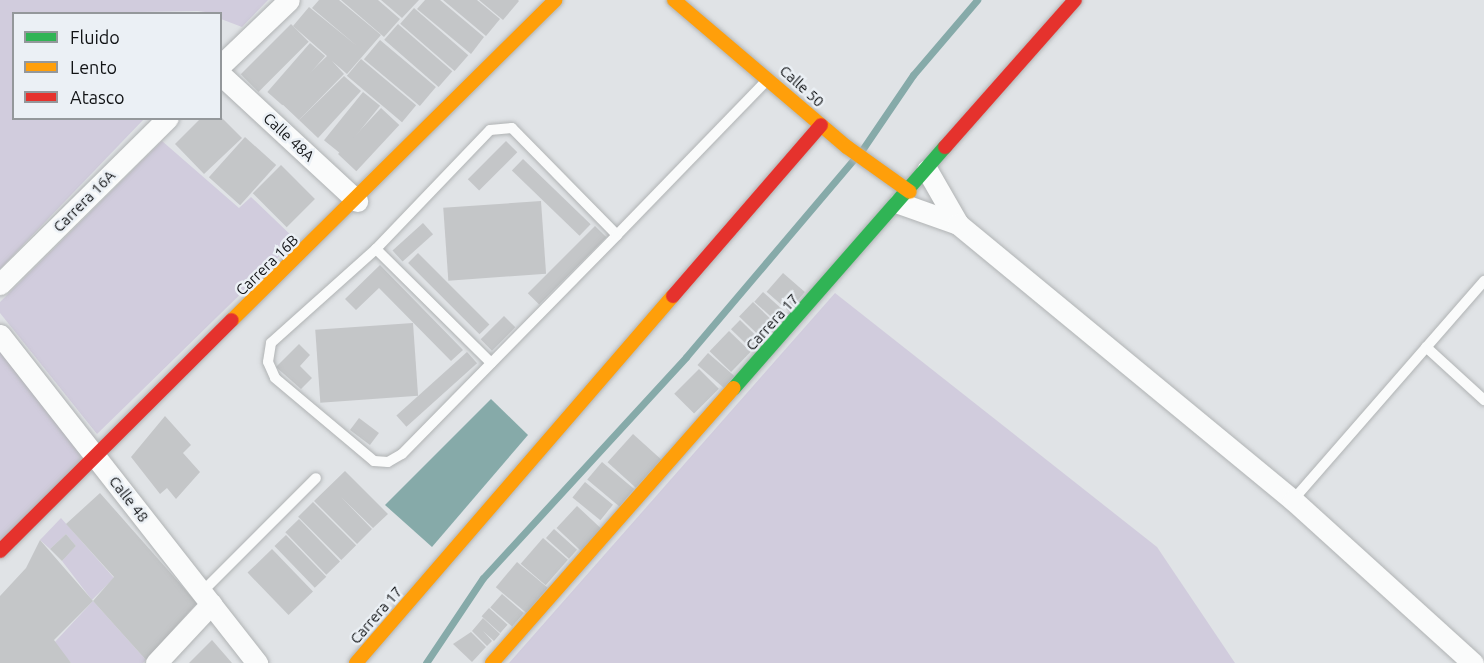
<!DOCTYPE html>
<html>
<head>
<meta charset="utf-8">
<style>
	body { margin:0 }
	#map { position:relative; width:1484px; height:663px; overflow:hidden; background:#e0e3e6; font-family:Ubuntu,sans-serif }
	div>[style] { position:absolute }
	.green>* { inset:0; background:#d1ccdd }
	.water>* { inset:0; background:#86aaa9 }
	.stream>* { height:7px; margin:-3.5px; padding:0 3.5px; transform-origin:3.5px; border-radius:3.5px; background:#86aaa9 }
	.building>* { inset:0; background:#c4c6c8; transform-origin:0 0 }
	.roads { filter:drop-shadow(0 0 2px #b0b3b4) drop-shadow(0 0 2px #b0b3b4) }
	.lane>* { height:10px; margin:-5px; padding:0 5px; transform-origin:5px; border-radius:5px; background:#fafbfb }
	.street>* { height:21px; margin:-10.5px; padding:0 10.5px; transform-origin:10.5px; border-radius:10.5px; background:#fafbfb }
	.fast>* { height:14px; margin:-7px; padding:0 7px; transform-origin:7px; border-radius:7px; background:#30b455 }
	.slow>* { height:14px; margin:-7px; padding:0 7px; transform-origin:7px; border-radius:7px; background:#ff9f0a }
	.jam>* { height:14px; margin:-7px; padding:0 7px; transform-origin:7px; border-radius:7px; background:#e5322d }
	span { translate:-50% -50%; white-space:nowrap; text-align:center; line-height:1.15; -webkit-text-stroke:5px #ebf0f5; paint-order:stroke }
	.street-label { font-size:15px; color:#111315 }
	.legend { position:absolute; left:12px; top:12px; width:210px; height:108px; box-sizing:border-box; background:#ebf0f5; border:2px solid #94989b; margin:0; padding:8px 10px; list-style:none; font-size:18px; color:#111315 }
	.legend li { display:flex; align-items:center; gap:12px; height:30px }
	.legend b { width:30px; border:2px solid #94989b }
</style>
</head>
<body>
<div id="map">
	<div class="green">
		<div style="clip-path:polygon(0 0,268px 0,242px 27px,221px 19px,220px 14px,198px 11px,14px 14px,14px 118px,144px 119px,0 269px)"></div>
		<div style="clip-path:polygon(162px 141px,239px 208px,251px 197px,296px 240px,97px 434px,0 313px,0 302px)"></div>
		<div style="clip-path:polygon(835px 293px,1157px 547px,1235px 663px,509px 663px)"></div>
		<div style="clip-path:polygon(0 350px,83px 458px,0 544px)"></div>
		<div style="clip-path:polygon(61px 518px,114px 578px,92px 600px,62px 561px,76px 546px,66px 534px,50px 549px,40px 540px)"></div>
		<div style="clip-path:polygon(93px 601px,146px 660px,143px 663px,71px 663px,53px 644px)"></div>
	</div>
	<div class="water">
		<div style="clip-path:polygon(491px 399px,528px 435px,432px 547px,385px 505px)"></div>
	</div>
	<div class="stream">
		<div style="left:862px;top:150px;width:91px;rotate:-55.8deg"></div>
		<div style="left:913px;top:75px;width:99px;rotate:-49.5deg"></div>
		<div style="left:426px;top:663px;width:102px;rotate:-56.2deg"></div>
		<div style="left:483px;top:578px;width:300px;rotate:-47.4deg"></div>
		<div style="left:686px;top:357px;width:258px;rotate:-49.7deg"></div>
	</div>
	<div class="building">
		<div style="clip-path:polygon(319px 0,339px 0,381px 35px,347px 74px,332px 61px,344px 74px,299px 120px,280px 102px,327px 56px,293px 26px,309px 7px,357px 46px,312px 8px)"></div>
		<div style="clip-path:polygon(341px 0,378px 0,400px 19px,384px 37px)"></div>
		<div style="clip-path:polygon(381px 0,419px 0,402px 18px)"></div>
		<div style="clip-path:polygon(425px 0,440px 0,484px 37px,471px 54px,417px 9px)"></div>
		<div style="clip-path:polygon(443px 0,477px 0,500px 19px,486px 36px)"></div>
		<div style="clip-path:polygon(479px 0,518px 0,519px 1px,503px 20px)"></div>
		<div style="left:414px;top:8px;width:72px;height:21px;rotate:41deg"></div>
		<div style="left:291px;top:24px;width:25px;height:71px;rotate:45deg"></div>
		<div style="left:398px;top:24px;width:72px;height:21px;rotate:41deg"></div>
		<div style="left:380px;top:40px;width:73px;height:25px;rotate:40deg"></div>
		<div style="left:310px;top:43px;width:20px;height:65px;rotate:41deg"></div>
		<div style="left:361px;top:59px;width:72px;height:22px;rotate:40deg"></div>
		<div style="clip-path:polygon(344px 76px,361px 91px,318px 138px,299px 120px)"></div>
		<div style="left:363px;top:92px;width:22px;height:62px;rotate:39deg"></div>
		<div style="left:381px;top:108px;width:25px;height:63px;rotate:43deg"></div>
		<div style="clip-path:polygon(220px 116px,242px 138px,204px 174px,175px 144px,201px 118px)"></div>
		<div style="left:245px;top:137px;width:42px;height:54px;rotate:42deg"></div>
		<div style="left:506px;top:141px;width:16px;height:54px;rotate:45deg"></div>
		<div style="left:523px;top:159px;width:94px;height:16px;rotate:44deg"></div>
		<div style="left:281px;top:165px;width:48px;height:40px;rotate:45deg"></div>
		<div style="left:541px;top:201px;width:73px;height:98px;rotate:86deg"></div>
		<div style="left:423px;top:223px;width:15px;height:41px;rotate:48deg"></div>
		<div style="left:595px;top:226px;width:16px;height:95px;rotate:45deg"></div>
		<div style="left:418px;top:253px;width:101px;height:14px;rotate:45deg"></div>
		<div style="clip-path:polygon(380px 265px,463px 350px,451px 361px,379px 288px,356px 310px,345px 299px)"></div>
		<div style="left:783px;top:273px;width:29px;height:25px;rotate:41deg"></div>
		<div style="left:763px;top:292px;width:31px;height:13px;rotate:42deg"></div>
		<div style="left:753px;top:302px;width:32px;height:20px;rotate:44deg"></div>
		<div style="left:504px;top:316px;width:16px;height:33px;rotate:45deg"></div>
		<div style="left:740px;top:320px;width:29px;height:13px;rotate:44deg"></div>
		<div style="left:413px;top:323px;width:73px;height:98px;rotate:86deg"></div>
		<div style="left:729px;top:331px;width:30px;height:28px;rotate:44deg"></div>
		<div style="clip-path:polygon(299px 344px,310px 355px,300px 366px,312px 378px,301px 389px,276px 367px)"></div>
		<div style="left:467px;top:352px;width:15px;height:95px;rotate:48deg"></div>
		<div style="left:708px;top:353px;width:35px;height:16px;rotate:41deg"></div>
		<div style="left:699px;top:369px;width:28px;height:35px;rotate:45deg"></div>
		<div style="clip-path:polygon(165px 416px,191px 445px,183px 453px,200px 472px,176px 499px,167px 488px,160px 494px,131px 457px)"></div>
		<div style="left:359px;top:418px;width:25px;height:15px;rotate:37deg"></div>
		<div style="left:633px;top:434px;width:38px;height:38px;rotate:42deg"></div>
		<div style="left:602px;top:462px;width:42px;height:23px;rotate:40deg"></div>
		<div style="clip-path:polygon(345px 471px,388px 514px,373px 528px,341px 497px,372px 529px,357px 544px,314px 501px)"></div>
		<div style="left:585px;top:482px;width:36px;height:20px;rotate:39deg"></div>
		<div style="clip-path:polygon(100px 493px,197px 603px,146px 660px,93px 601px,54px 640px,71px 663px,0 663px,0 596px,26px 568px,40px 540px,93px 601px,114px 577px,66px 524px)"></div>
		<div style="left:313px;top:502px;width:61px;height:21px;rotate:45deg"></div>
		<div style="left:577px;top:506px;width:34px;height:30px;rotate:43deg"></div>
		<div style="left:299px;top:519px;width:59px;height:19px;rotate:46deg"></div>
		<div style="left:554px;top:529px;width:31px;height:12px;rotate:42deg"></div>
		<div style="clip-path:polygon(66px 534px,76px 546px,62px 561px,50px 549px)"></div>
		<div style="left:286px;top:535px;width:58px;height:16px;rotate:46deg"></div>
		<div style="left:543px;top:538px;width:33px;height:34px;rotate:41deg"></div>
		<div style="left:272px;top:549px;width:59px;height:34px;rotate:46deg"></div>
		<div style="left:517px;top:562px;width:40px;height:33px;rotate:40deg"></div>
		<div style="left:502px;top:594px;width:29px;height:18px;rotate:41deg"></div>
		<div style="left:489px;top:608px;width:25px;height:11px;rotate:42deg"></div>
		<div style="clip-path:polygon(483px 618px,500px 634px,494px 641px,483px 631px,492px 641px,487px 646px,472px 631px)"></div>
		<div style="clip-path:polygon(471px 632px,486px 647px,472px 662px,453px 644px)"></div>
		<div style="clip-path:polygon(212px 640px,232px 663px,189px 663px)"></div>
	</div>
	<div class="roads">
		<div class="lane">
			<div style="left:617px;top:235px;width:150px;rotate:-134.5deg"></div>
			<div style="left:512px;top:128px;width:22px;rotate:175deg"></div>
			<div style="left:490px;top:130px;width:165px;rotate:133.8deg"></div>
			<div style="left:376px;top:249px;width:141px;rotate:138.2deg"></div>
			<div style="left:271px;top:343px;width:19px;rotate:99deg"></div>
			<div style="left:268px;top:362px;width:17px;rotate:66deg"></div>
			<div style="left:275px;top:378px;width:129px;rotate:40deg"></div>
			<div style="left:374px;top:461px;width:14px;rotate:4deg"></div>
			<div style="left:388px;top:462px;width:16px;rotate:-30deg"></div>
			<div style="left:402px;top:454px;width:307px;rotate:-45.5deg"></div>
			<div style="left:617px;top:235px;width:216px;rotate:-45.9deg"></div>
			<div style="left:376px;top:249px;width:162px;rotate:44.7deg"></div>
			<div style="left:1426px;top:347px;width:79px;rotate:42.4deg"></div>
			<div style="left:1293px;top:500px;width:291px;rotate:-48.9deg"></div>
			<div style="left:202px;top:592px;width:161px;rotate:-45deg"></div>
		</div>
		<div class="street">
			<div style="left:220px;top:66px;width:95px;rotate:-43.7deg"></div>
			<div style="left:220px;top:74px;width:187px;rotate:42.8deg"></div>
			<div style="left:927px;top:170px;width:62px;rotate:60.1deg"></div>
			<div style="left:899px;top:203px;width:63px;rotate:19.6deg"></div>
			<div style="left:958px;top:224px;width:434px;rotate:39.5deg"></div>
			<div style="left:1293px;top:500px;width:243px;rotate:42.2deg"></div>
			<div style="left:0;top:284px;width:236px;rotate:-44.7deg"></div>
			<div style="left:0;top:335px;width:417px;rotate:51.9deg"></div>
			<div style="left:156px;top:663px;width:81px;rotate:-47deg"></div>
		</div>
		<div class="fast">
			<div style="left:734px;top:388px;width:320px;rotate:-48.8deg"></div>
		</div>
		<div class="slow">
			<div style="left:674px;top:0;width:227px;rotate:40.4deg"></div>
			<div style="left:847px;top:147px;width:77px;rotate:35.5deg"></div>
			<div style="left:232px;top:320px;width:455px;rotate:-44.7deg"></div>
			<div style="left:356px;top:663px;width:485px;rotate:-49.2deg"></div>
			<div style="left:492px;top:663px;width:366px;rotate:-48.7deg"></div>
		</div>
		<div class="jam">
			<div style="left:945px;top:147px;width:196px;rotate:-48.5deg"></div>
			<div style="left:673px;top:296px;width:226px;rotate:-49.1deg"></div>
			<div style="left:0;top:551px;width:327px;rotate:-44.9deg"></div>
		</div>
	</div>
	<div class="street-label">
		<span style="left:802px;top:86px;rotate:42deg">Calle 50</span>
		<span style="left:289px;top:137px;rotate:43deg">Calle 48A</span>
		<span style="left:84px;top:201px;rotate:-45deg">Carrera 16A</span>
		<span style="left:267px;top:265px;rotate:-44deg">Carrera 16B</span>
		<span style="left:772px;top:322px;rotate:-48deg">Carrera 17</span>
		<span style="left:129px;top:499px;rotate:52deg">Calle 48</span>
		<span style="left:376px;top:615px;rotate:-49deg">Carrera 17</span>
	</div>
	<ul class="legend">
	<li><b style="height:8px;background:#30b455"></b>Fluido</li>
	<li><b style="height:8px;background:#ff9f0a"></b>Lento</li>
	<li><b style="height:8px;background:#e5322d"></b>Atasco</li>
	</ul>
</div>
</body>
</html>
